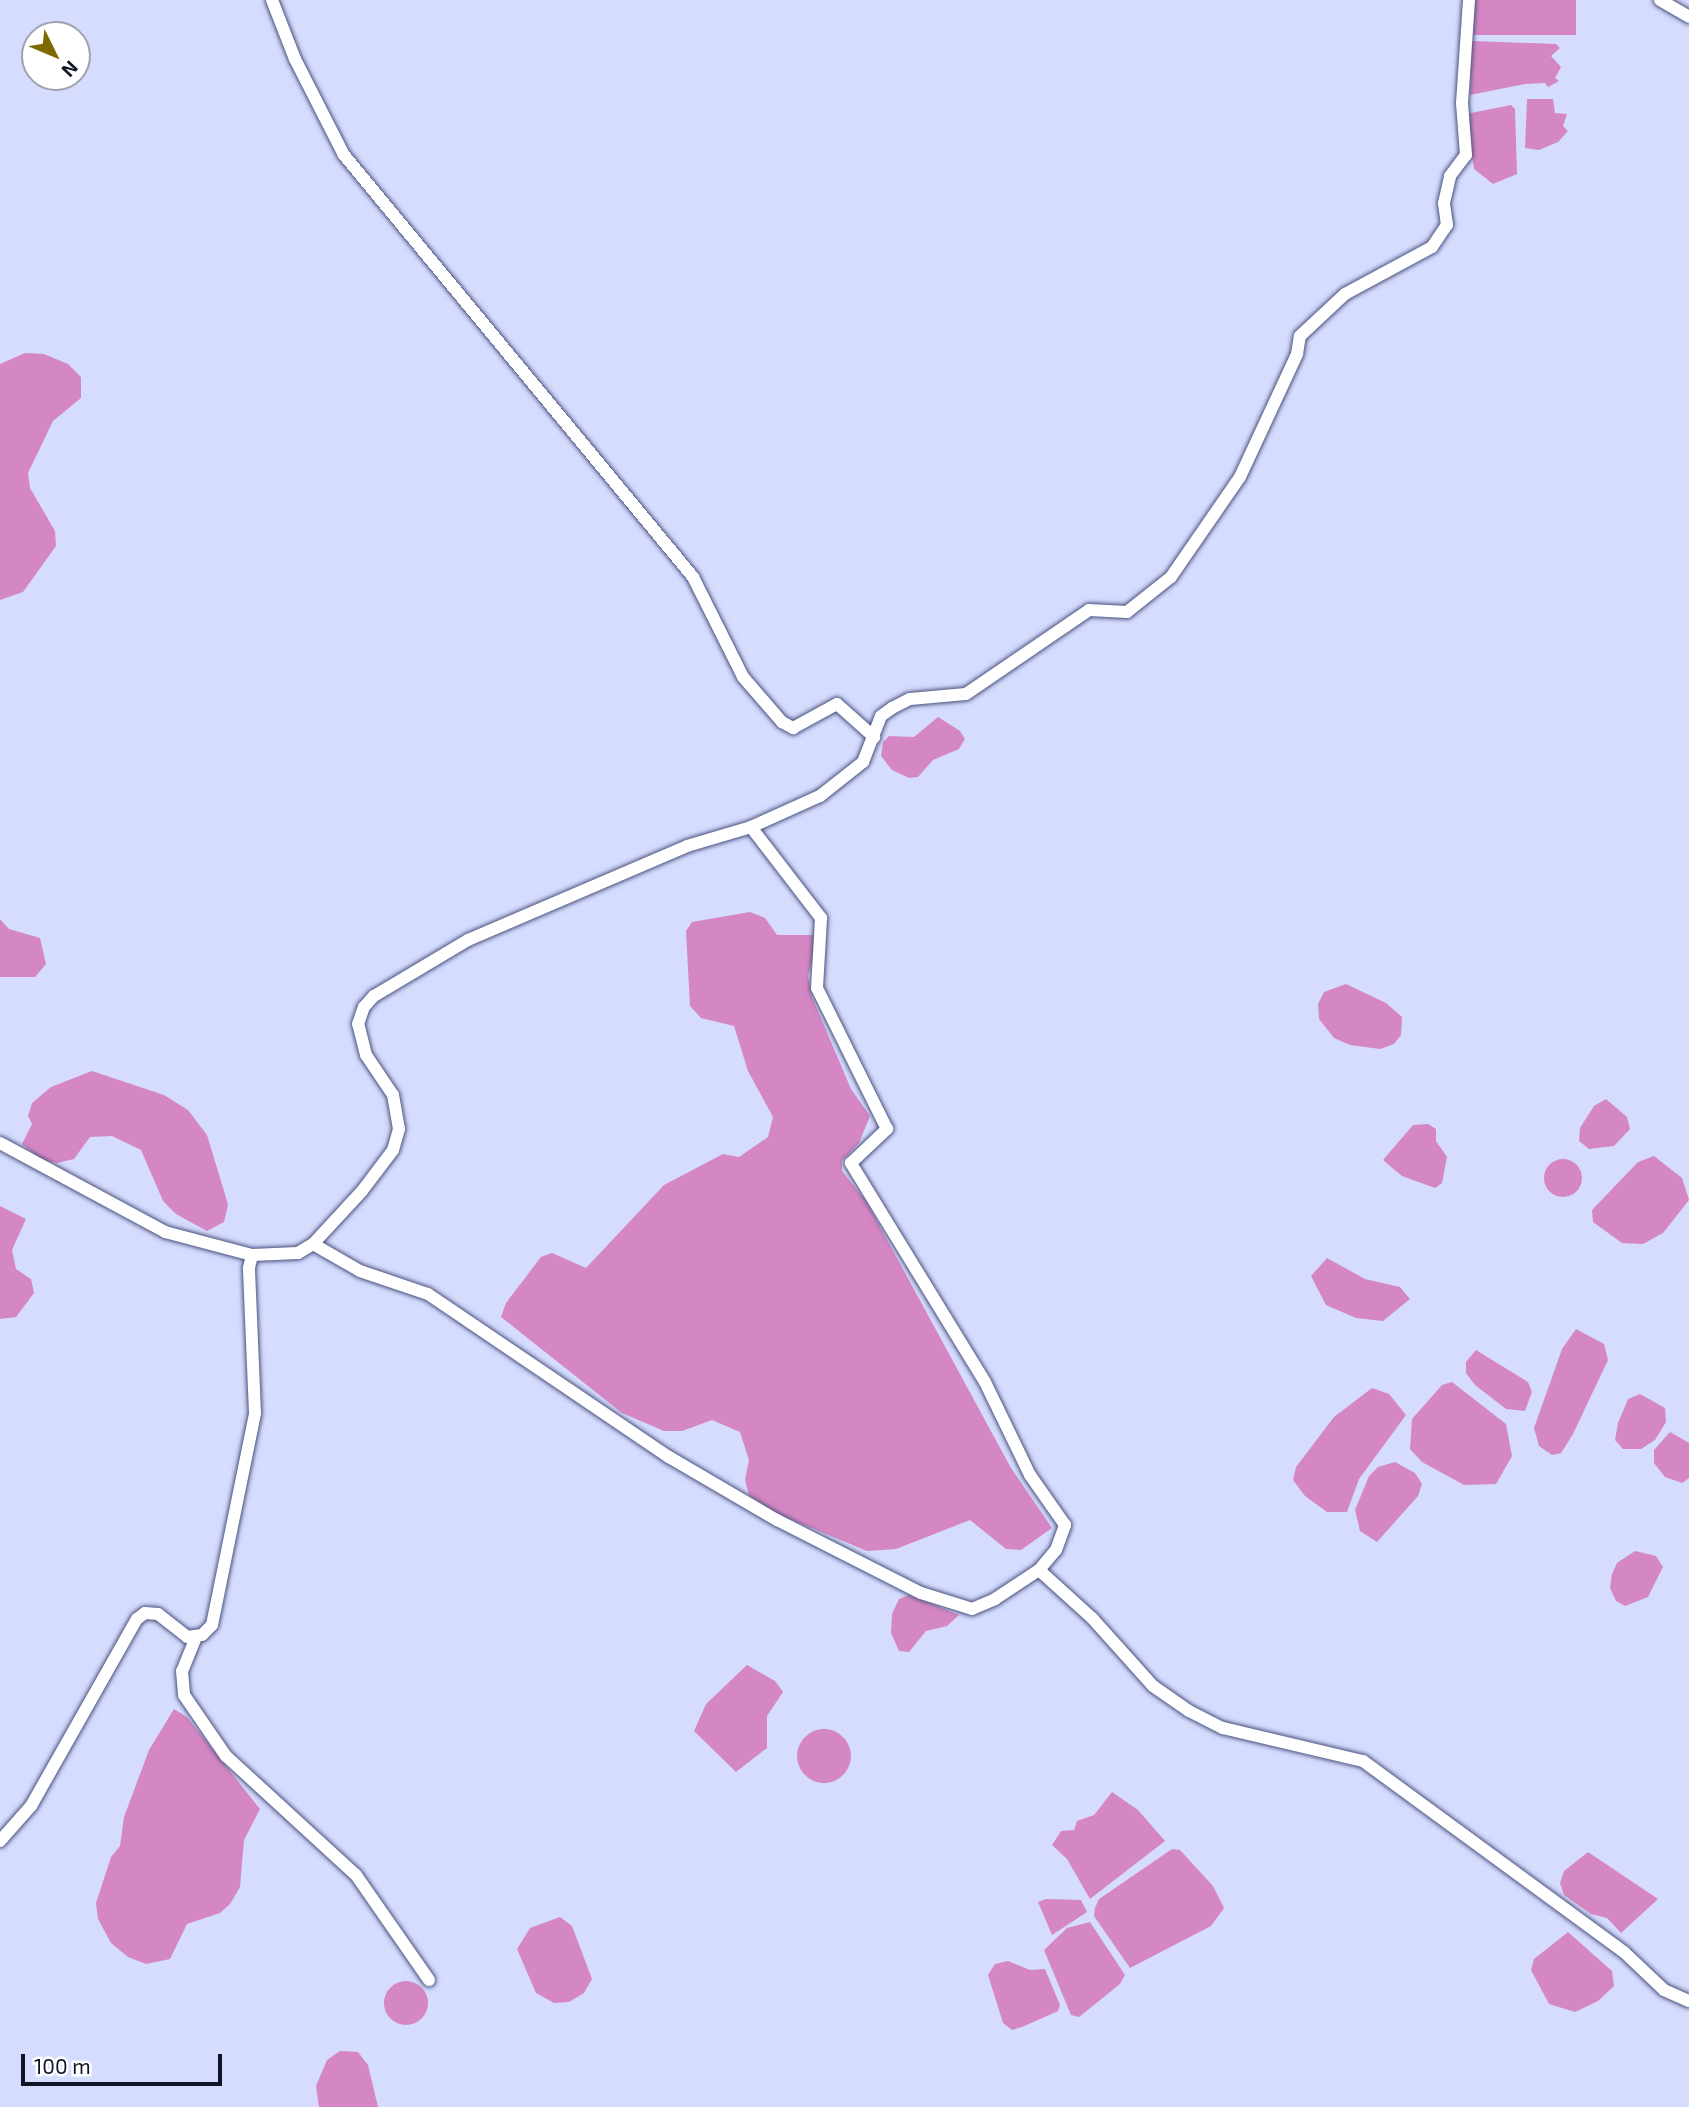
<!DOCTYPE html>
<html>
<head>
<meta charset="utf-8">
<style>
	body { margin:0 }
	#map { position:relative; width:1689px; height:2107px; overflow:hidden; background:#d5dcfd; font-family:"Exo 2",sans-serif }
	div>[style] { position:absolute }
	.water>* { inset:0; background:#d587c3; transform-origin:0 0 }
	.round { border-radius:50% }
	.roads { filter:drop-shadow(0 0 2px #4a5280) drop-shadow(0 0 2px #4a5280) }
	.street>* { height:12px; margin:-6px; padding:0 6px; transform-origin:6px; border-radius:6px; background:#fff }
	span { translate:-50% -50%; white-space:nowrap; text-align:center; line-height:1.15; -webkit-text-stroke:7px #fff; paint-order:stroke }
	.north { position:absolute; left:21px; top:21px; width:70px; height:70px; box-sizing:border-box; background:#fff; border:2px solid #a0a1a9; border-radius:50%; rotate:133deg; font-size:19px; font-weight:700; line-height:28px; text-align:center; color:#111427 }
	.north::after { content:''; display:block; margin:auto; width:24px; height:32px; background:#7e6901; clip-path:polygon(50% 0,100% 100%,50% 72%,0 100%) }
	.scale { position:absolute; left:21px; top:2054px; width:201px; height:32px; box-sizing:border-box; border:4px solid #111427; border-top:0; padding-left:9px; font-size:21px; line-height:24px; white-space:nowrap; color:#111427; -webkit-text-stroke:5px #fff; paint-order:stroke }
</style>
</head>
<body>
<div id="map">
	<div class="water">
		<div style="left:1473px;top:0;width:103px;height:35px"></div>
		<div style="clip-path:polygon(1472px 41px,1556px 44px,1560px 48px,1551px 56px,1561px 67px,1555px 78px,1559px 81px,1548px 87px,1545px 83px,1525px 84px,1470px 95px)"></div>
		<div style="clip-path:polygon(1527px 99px,1553px 99px,1555px 113px,1567px 114px,1563px 126px,1568px 131px,1558px 142px,1539px 150px,1525px 148px)"></div>
		<div style="clip-path:polygon(1511px 105px,1515px 109px,1517px 174px,1493px 184px,1474px 169px,1466px 114px)"></div>
		<div style="clip-path:polygon(25px 353px,44px 354px,68px 364px,81px 377px,81px 398px,53px 421px,28px 473px,30px 488px,55px 531px,56px 546px,23px 592px,0 600px,0 364px)"></div>
		<div style="clip-path:polygon(938px 717px,960px 731px,965px 739px,959px 749px,933px 760px,918px 777px,909px 778px,892px 770px,881px 756px,883px 742px,889px 736px,914px 737px)"></div>
		<div style="clip-path:polygon(750px 912px,765px 918px,777px 935px,814px 935px,816px 948px,808px 976px,812px 997px,851px 1089px,870px 1116px,859px 1143px,842px 1161px,842px 1171px,866px 1201px,1011px 1468px,1052px 1528px,1021px 1550px,1006px 1549px,970px 1520px,896px 1549px,867px 1551px,773px 1512px,749px 1495px,745px 1480px,749px 1460px,740px 1432px,712px 1420px,682px 1431px,664px 1431px,622px 1413px,501px 1317px,506px 1303px,541px 1257px,552px 1253px,586px 1268px,664px 1185px,723px 1154px,739px 1157px,768px 1137px,773px 1117px,748px 1071px,734px 1026px,701px 1018px,690px 1006px,686px 931px,692px 922px)"></div>
		<div style="clip-path:polygon(0 919px,9px 929px,40px 938px,46px 964px,35px 977px,0 977px)"></div>
		<div style="clip-path:polygon(1346px 984px,1386px 1003px,1402px 1017px,1401px 1035px,1394px 1044px,1380px 1049px,1350px 1045px,1334px 1038px,1319px 1019px,1318px 1004px,1324px 992px)"></div>
		<div style="clip-path:polygon(92px 1071px,164px 1095px,188px 1110px,207px 1135px,224px 1191px,228px 1205px,224px 1222px,207px 1231px,176px 1214px,163px 1201px,141px 1150px,112px 1136px,90px 1137px,74px 1159px,57px 1163px,42px 1160px,22px 1144px,32px 1124px,28px 1116px,32px 1103px,51px 1087px)"></div>
		<div style="clip-path:polygon(1606px 1099px,1627px 1117px,1630px 1129px,1614px 1146px,1589px 1149px,1579px 1141px,1580px 1128px,1594px 1106px)"></div>
		<div style="clip-path:polygon(1428px 1124px,1436px 1129px,1436px 1141px,1447px 1157px,1442px 1183px,1435px 1188px,1402px 1176px,1383px 1160px,1413px 1125px)"></div>
		<div style="clip-path:polygon(1654px 1156px,1682px 1178px,1689px 1200px,1663px 1233px,1643px 1244px,1622px 1243px,1593px 1222px,1592px 1210px,1638px 1162px)"></div>
		<div class="round" style="left:1544px;top:1159px;width:38px;height:38px"></div>
		<div style="clip-path:polygon(0 1206px,26px 1219px,12px 1250px,16px 1269px,31px 1279px,34px 1293px,16px 1317px,0 1319px)"></div>
		<div style="clip-path:polygon(1327px 1258px,1365px 1279px,1400px 1287px,1410px 1299px,1383px 1321px,1356px 1318px,1326px 1305px,1311px 1276px)"></div>
		<div style="clip-path:polygon(1576px 1329px,1604px 1344px,1608px 1360px,1573px 1434px,1561px 1453px,1552px 1455px,1539px 1446px,1534px 1428px,1562px 1349px)"></div>
		<div style="clip-path:polygon(1476px 1350px,1528px 1382px,1532px 1392px,1525px 1411px,1506px 1409px,1475px 1385px,1466px 1373px,1466px 1362px)"></div>
		<div style="clip-path:polygon(1452px 1382px,1506px 1424px,1512px 1456px,1496px 1484px,1464px 1485px,1422px 1462px,1410px 1449px,1412px 1419px,1442px 1385px)"></div>
		<div style="clip-path:polygon(1372px 1388px,1389px 1394px,1406px 1415px,1359px 1479px,1347px 1512px,1327px 1512px,1305px 1496px,1293px 1480px,1296px 1467px,1334px 1417px)"></div>
		<div style="clip-path:polygon(1640px 1394px,1665px 1408px,1666px 1422px,1655px 1440px,1641px 1449px,1623px 1449px,1615px 1440px,1618px 1423px,1628px 1399px)"></div>
		<div style="clip-path:polygon(1670px 1432px,1689px 1443px,1689px 1478px,1682px 1483px,1665px 1477px,1654px 1463px,1654px 1450px)"></div>
		<div style="clip-path:polygon(1395px 1462px,1415px 1473px,1422px 1484px,1418px 1496px,1377px 1542px,1360px 1531px,1355px 1510px,1369px 1476px,1378px 1467px)"></div>
		<div style="clip-path:polygon(1635px 1551px,1656px 1556px,1663px 1567px,1648px 1597px,1625px 1606px,1616px 1601px,1610px 1588px,1612px 1574px,1617px 1563px)"></div>
		<div style="clip-path:polygon(909px 1595px,959px 1615px,947px 1626px,926px 1631px,909px 1652px,899px 1651px,891px 1633px,892px 1614px,899px 1599px)"></div>
		<div style="clip-path:polygon(747px 1665px,775px 1681px,783px 1692px,767px 1716px,767px 1748px,736px 1772px,694px 1731px,706px 1704px)"></div>
		<div style="clip-path:polygon(174px 1709px,187px 1717px,260px 1809px,244px 1840px,240px 1887px,230px 1904px,220px 1913px,187px 1924px,170px 1959px,146px 1964px,128px 1957px,111px 1943px,98px 1919px,96px 1903px,111px 1857px,120px 1846px,124px 1817px,149px 1750px)"></div>
		<div class="round" style="left:797px;top:1729px;width:54px;height:54px"></div>
		<div style="clip-path:polygon(1112px 1792px,1138px 1810px,1165px 1841px,1090px 1899px,1067px 1859px,1052px 1845px,1061px 1831px,1074px 1830px,1077px 1821px,1094px 1815px)"></div>
		<div style="clip-path:polygon(1172px 1849px,1180px 1850px,1213px 1886px,1224px 1908px,1211px 1926px,1130px 1968px,1094px 1916px,1095px 1908px,1099px 1899px)"></div>
		<div style="clip-path:polygon(1588px 1852px,1658px 1899px,1621px 1933px,1607px 1918px,1591px 1914px,1564px 1895px,1560px 1883px,1564px 1871px)"></div>
		<div style="clip-path:polygon(1046px 1899px,1081px 1900px,1087px 1912px,1052px 1935px,1038px 1902px)"></div>
		<div style="clip-path:polygon(560px 1917px,572px 1926px,592px 1979px,584px 1993px,569px 2002px,554px 2003px,536px 1993px,517px 1949px,530px 1928px)"></div>
		<div style="clip-path:polygon(1090px 1922px,1125px 1975px,1120px 1984px,1079px 2017px,1071px 2015px,1044px 1950px,1067px 1928px)"></div>
		<div style="clip-path:polygon(1568px 1932px,1612px 1971px,1614px 1986px,1598px 2001px,1575px 2012px,1549px 2004px,1531px 1970px,1534px 1959px)"></div>
		<div style="clip-path:polygon(1008px 1961px,1030px 1970px,1045px 1969px,1060px 2005px,1058px 2011px,1022px 2027px,1012px 2030px,1003px 2023px,988px 1975px,995px 1964px)"></div>
		<div class="round" style="left:384px;top:1981px;width:44px;height:44px"></div>
		<div style="clip-path:polygon(340px 2051px,358px 2052px,368px 2065px,378px 2107px,319px 2107px,316px 2086px,327px 2060px)"></div>
	</div>
	<div class="roads">
		<div class="street">
			<div style="left:272px;top:0;width:63px;rotate:68.7deg"></div>
			<div style="left:295px;top:59px;width:108px;rotate:63deg"></div>
			<div style="left:344px;top:155px;width:548px;rotate:50.41deg"></div>
			<div style="left:693px;top:577px;width:112px;rotate:63.4deg"></div>
			<div style="left:743px;top:677px;width:60px;rotate:49.1deg"></div>
			<div style="left:782px;top:722px;width:13px;rotate:29deg"></div>
			<div style="left:793px;top:728px;width:50px;rotate:-28.6deg"></div>
			<div style="left:837px;top:704px;width:50px;rotate:41.7deg"></div>
			<div style="left:1660px;top:0;width:34px;rotate:30deg"></div>
			<div style="left:0;top:1143px;width:187px;rotate:28.3deg"></div>
			<div style="left:165px;top:1232px;width:90px;rotate:14.8deg"></div>
			<div style="left:313px;top:1244px;width:54px;rotate:29.9deg"></div>
			<div style="left:360px;top:1271px;width:72px;rotate:18.7deg"></div>
			<div style="left:428px;top:1294px;width:291px;rotate:34.1deg"></div>
			<div style="left:669px;top:1457px;width:125px;rotate:30.3deg"></div>
			<div style="left:777px;top:1520px;width:161px;rotate:26.9deg"></div>
			<div style="left:921px;top:1593px;width:53px;rotate:17.4deg"></div>
			<div style="left:972px;top:1609px;width:25px;rotate:-23deg"></div>
			<div style="left:995px;top:1599px;width:53px;rotate:-33.4deg"></div>
			<div style="left:1039px;top:1570px;width:26px;rotate:-50deg"></div>
			<div style="left:1056px;top:1550px;width:27px;rotate:-70deg"></div>
			<div style="left:1065px;top:1525px;width:61px;rotate:-125deg"></div>
			<div style="left:1030px;top:1475px;width:103px;rotate:-115.8deg"></div>
			<div style="left:985px;top:1382px;width:257px;rotate:-121.5deg"></div>
			<div style="left:851px;top:1163px;width:50px;rotate:-43.4deg"></div>
			<div style="left:887px;top:1129px;width:157px;rotate:-116.4deg"></div>
			<div style="left:817px;top:988px;width:70px;rotate:-86.7deg"></div>
			<div style="left:821px;top:918px;width:115px;rotate:-127.6deg"></div>
			<div style="left:1039px;top:1570px;width:72px;rotate:42.2deg"></div>
			<div style="left:1092px;top:1618px;width:91px;rotate:48.1deg"></div>
			<div style="left:1153px;top:1686px;width:44px;rotate:34.8deg"></div>
			<div style="left:1189px;top:1711px;width:38px;rotate:27deg"></div>
			<div style="left:1223px;top:1728px;width:144px;rotate:13.3deg"></div>
			<div style="left:1363px;top:1761px;width:323px;rotate:36.2deg"></div>
			<div style="left:1624px;top:1952px;width:55px;rotate:43.5deg"></div>
			<div style="left:1664px;top:1990px;width:27px;rotate:24deg"></div>
			<div style="left:196px;top:1637px;width:37px;rotate:112deg"></div>
			<div style="left:182px;top:1671px;width:24px;rotate:85deg"></div>
			<div style="left:184px;top:1695px;width:74px;rotate:55.5deg"></div>
			<div style="left:226px;top:1756px;width:176px;rotate:42.5deg"></div>
			<div style="left:356px;top:1875px;width:128px;rotate:55.2deg"></div>
			<div style="left:0;top:1841px;width:47px;rotate:-48.5deg"></div>
			<div style="left:31px;top:1806px;width:215px;rotate:-60.5deg"></div>
			<div style="left:137px;top:1619px;width:10px;rotate:-37deg"></div>
			<div style="left:145px;top:1613px;width:13px;rotate:4deg"></div>
			<div style="left:158px;top:1614px;width:37px;rotate:38deg"></div>
			<div style="left:187px;top:1637px;width:15px;rotate:-8deg"></div>
			<div style="left:202px;top:1635px;width:14px;rotate:-45deg"></div>
			<div style="left:212px;top:1625px;width:216px;rotate:-78.5deg"></div>
			<div style="left:255px;top:1413px;width:145px;rotate:-92.4deg"></div>
			<div style="left:249px;top:1268px;width:13px;rotate:-77deg"></div>
			<div style="left:252px;top:1255px;width:46px;rotate:-2.5deg"></div>
			<div style="left:298px;top:1253px;width:17px;rotate:-31deg"></div>
			<div style="left:313px;top:1244px;width:72px;rotate:-47.2deg"></div>
			<div style="left:362px;top:1191px;width:51px;rotate:-52.9deg"></div>
			<div style="left:393px;top:1150px;width:22px;rotate:-74deg"></div>
			<div style="left:399px;top:1129px;width:35px;rotate:-100deg"></div>
			<div style="left:393px;top:1095px;width:48px;rotate:-124deg"></div>
			<div style="left:366px;top:1055px;width:32px;rotate:-104deg"></div>
			<div style="left:358px;top:1024px;width:18px;rotate:-71deg"></div>
			<div style="left:364px;top:1007px;width:15px;rotate:-48deg"></div>
			<div style="left:374px;top:996px;width:109px;rotate:-30.8deg"></div>
			<div style="left:468px;top:940px;width:238px;rotate:-23.2deg"></div>
			<div style="left:687px;top:846px;width:67px;rotate:-16.5deg"></div>
			<div style="left:751px;top:827px;width:76px;rotate:-24.2deg"></div>
			<div style="left:820px;top:796px;width:55px;rotate:-38.3deg"></div>
			<div style="left:863px;top:762px;width:49px;rotate:-68.6deg"></div>
			<div style="left:881px;top:716px;width:14px;rotate:-36deg"></div>
			<div style="left:892px;top:708px;width:20px;rotate:-27deg"></div>
			<div style="left:910px;top:699px;width:56px;rotate:-5.1deg"></div>
			<div style="left:966px;top:694px;width:149px;rotate:-34.3deg"></div>
			<div style="left:1089px;top:610px;width:38px;rotate:3deg"></div>
			<div style="left:1127px;top:612px;width:56px;rotate:-38.5deg"></div>
			<div style="left:1171px;top:577px;width:121px;rotate:-55.4deg"></div>
			<div style="left:1240px;top:477px;width:136px;rotate:-65.1deg"></div>
			<div style="left:1297px;top:354px;width:18px;rotate:-81deg"></div>
			<div style="left:1300px;top:336px;width:62px;rotate:-43deg"></div>
			<div style="left:1345px;top:294px;width:99px;rotate:-28.4deg"></div>
			<div style="left:1432px;top:247px;width:27px;rotate:-56deg"></div>
			<div style="left:1447px;top:225px;width:22px;rotate:-98deg"></div>
			<div style="left:1444px;top:203px;width:28px;rotate:-77deg"></div>
			<div style="left:1450px;top:176px;width:26px;rotate:-53deg"></div>
			<div style="left:1466px;top:155px;width:52px;rotate:-94.4deg"></div>
			<div style="left:1462px;top:103px;width:103px;rotate:-86.1deg"></div>
		</div>
	</div>
	<div class="north">N</div>
	<div class="scale">100 m</div>
</div>
</body>
</html>
